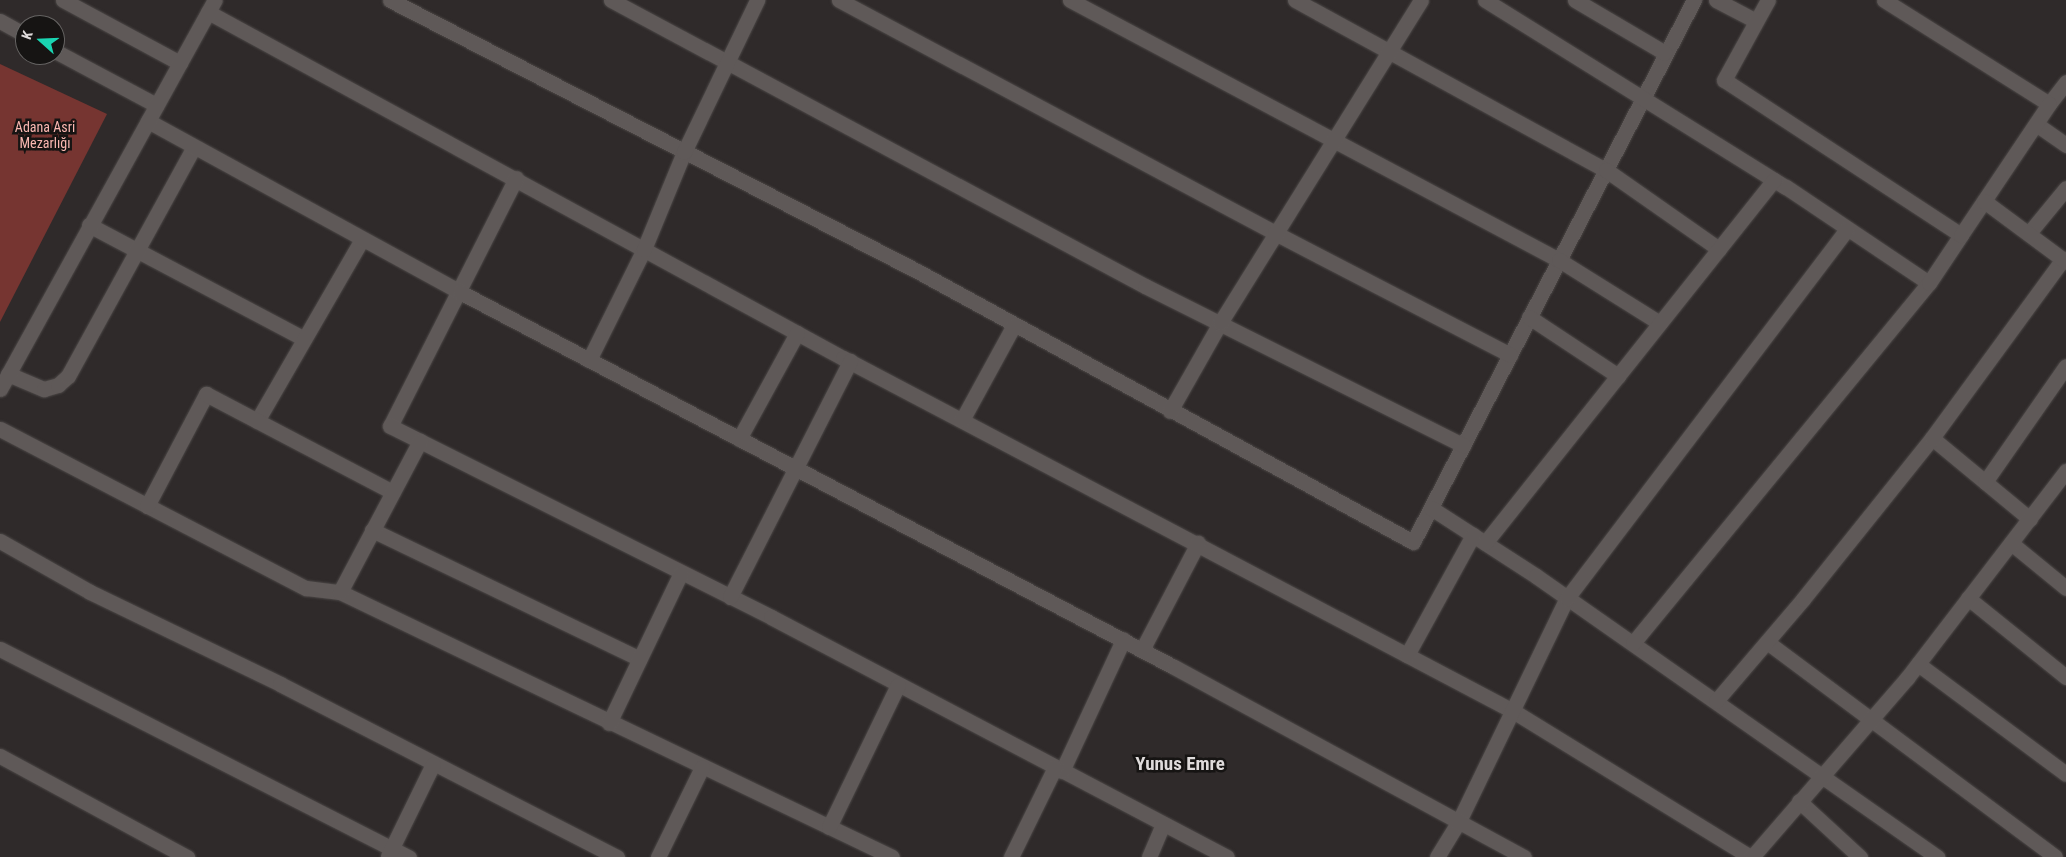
<!DOCTYPE html>
<html>
<head>
<meta charset="utf-8">
<style>
	body { margin:0 }
	#map { position:relative; width:2066px; height:857px; overflow:hidden; background:#2f2a2a; font-family:"Roboto Condensed",sans-serif }
	div>[style] { position:absolute }
	.green>* { inset:0; background:#763531 }
	.roads { filter:drop-shadow(0 0 1px #4b4746) drop-shadow(0 0 1px #4b4746) }
	.street>* { height:15px; margin:-7.5px; padding:0 7.5px; transform-origin:7.5px; border-radius:7.5px; background:#5f5958 }
	.secondary>* { height:15px; margin:-7.5px; padding:0 7.5px; transform-origin:7.5px; border-radius:7.5px; background:#5f5958 }
	span { translate:-50% -50%; white-space:nowrap; text-align:center; line-height:1.15; -webkit-text-stroke:5px #161413; paint-order:stroke }
	.park-label { font-size:14px; color:#fab7b1 }
	.district-label { font-size:19px; color:#dfdbdb; font-weight:700 }
	.north { position:absolute; left:15px; top:15px; width:50px; height:50px; box-sizing:border-box; background:#161413; border:1px solid #666463; border-radius:50%; rotate:290deg; font-size:14px; font-weight:700; line-height:20px; text-align:center; color:#dfdbdb }
	.north::after { content:''; display:block; margin:auto; width:18px; height:22px; background:#1ad5b2; clip-path:polygon(50% 0,100% 100%,50% 72%,0 100%) }
</style>
</head>
<body>
<div id="map">
	<div class="green">
		<div style="clip-path:polygon(0 64px,107px 114px,0 322px)"></div>
	</div>
	<div class="roads">
		<div class="street">
			<div style="left:63px;top:0;width:133px;rotate:28.3deg"></div>
			<div style="left:390px;top:0;width:595px;rotate:27.21deg"></div>
			<div style="left:919px;top:272px;width:563px;rotate:28.66deg"></div>
			<div style="left:1413px;top:542px;width:611px;rotate:-62.6deg"></div>
			<div style="left:611px;top:0;width:606px;rotate:28.17deg"></div>
			<div style="left:1145px;top:286px;width:356px;rotate:26.6deg"></div>
			<div style="left:839px;top:0;width:494px;rotate:28.1deg"></div>
			<div style="left:1275px;top:233px;width:265px;rotate:27.4deg"></div>
			<div style="left:1070px;top:0;width:554px;rotate:28deg"></div>
			<div style="left:1559px;top:260px;width:119px;rotate:32deg"></div>
			<div style="left:1295px;top:0;width:354px;rotate:28.7deg"></div>
			<div style="left:1606px;top:170px;width:138px;rotate:35deg"></div>
			<div style="left:1485px;top:0;width:354px;rotate:31.9deg"></div>
			<div style="left:1786px;top:187px;width:172px;rotate:33.9deg"></div>
			<div style="left:1575px;top:0;width:104px;rotate:30.5deg"></div>
			<div style="left:1716px;top:0;width:45px;rotate:27.7deg"></div>
			<div style="left:208px;top:12px;width:723px;rotate:28.59deg"></div>
			<div style="left:843px;top:358px;width:757px;rotate:27.78deg"></div>
			<div style="left:1513px;top:711px;width:278px;rotate:31.6deg"></div>
			<div style="left:0;top:21px;width:29px;rotate:29deg"></div>
			<div style="left:55px;top:51px;width:115px;rotate:28.1deg"></div>
			<div style="left:2049px;top:104px;width:28px;rotate:-52deg"></div>
			<div style="left:2036px;top:124px;width:37px;rotate:35deg"></div>
			<div style="left:516px;top:178px;width:278px;rotate:116.9deg"></div>
			<div style="left:390px;top:426px;width:426px;rotate:26.6deg"></div>
			<div style="left:771px;top:617px;width:515px;rotate:27.76deg"></div>
			<div style="left:89px;top:225px;width:243px;rotate:27.9deg"></div>
			<div style="left:2029px;top:233px;width:58px;rotate:-50.6deg"></div>
			<div style="left:1529px;top:317px;width:107px;rotate:33.5deg"></div>
			<div style="left:589px;top:360px;width:124px;rotate:-63.6deg"></div>
			<div style="left:644px;top:249px;width:105px;rotate:-67.6deg"></div>
			<div style="left:684px;top:152px;width:169px;rotate:-64.3deg"></div>
			<div style="left:8px;top:374px;width:39px;rotate:23deg"></div>
			<div style="left:44px;top:389px;width:15px;rotate:-16deg"></div>
			<div style="left:58px;top:385px;width:13px;rotate:-42deg"></div>
			<div style="left:68px;top:376px;width:261px;rotate:-61.2deg"></div>
			<div style="left:1170px;top:411px;width:101px;rotate:-60.4deg"></div>
			<div style="left:1220px;top:323px;width:380px;rotate:-58.1deg"></div>
			<div style="left:962px;top:420px;width:108px;rotate:-61.3deg"></div>
			<div style="left:257px;top:421px;width:210px;rotate:-60deg"></div>
			<div style="left:0;top:429px;width:345px;rotate:27.5deg"></div>
			<div style="left:306px;top:588px;width:34px;rotate:7deg"></div>
			<div style="left:340px;top:592px;width:612px;rotate:25.64deg"></div>
			<div style="left:1932px;top:438px;width:127px;rotate:39.6deg"></div>
			<div style="left:739px;top:439px;width:121px;rotate:-61.3deg"></div>
			<div style="left:1985px;top:482px;width:141px;rotate:-55.1deg"></div>
			<div style="left:147px;top:506px;width:127px;rotate:-62.2deg"></div>
			<div style="left:206px;top:394px;width:211px;rotate:27.7deg"></div>
			<div style="left:1431px;top:508px;width:125px;rotate:32.9deg"></div>
			<div style="left:1536px;top:576px;width:490px;rotate:35deg"></div>
			<div style="left:372px;top:530px;width:297px;rotate:25.7deg"></div>
			<div style="left:0;top:541px;width:103px;rotate:29.5deg"></div>
			<div style="left:90px;top:592px;width:211px;rotate:25.8deg"></div>
			<div style="left:280px;top:684px;width:379px;rotate:27.2deg"></div>
			<div style="left:1485px;top:543px;width:464px;rotate:-51.5deg"></div>
			<div style="left:2011px;top:543px;width:71px;rotate:39.3deg"></div>
			<div style="left:340px;top:592px;width:171px;rotate:-62.1deg"></div>
			<div style="left:730px;top:597px;width:265px;rotate:-63deg"></div>
			<div style="left:1968px;top:598px;width:126px;rotate:38.9deg"></div>
			<div style="left:1767px;top:642px;width:359px;rotate:36.7deg"></div>
			<div style="left:1633px;top:643px;width:466px;rotate:-50.6deg"></div>
			<div style="left:1929px;top:283px;width:58px;rotate:-56.3deg"></div>
			<div style="left:1961px;top:235px;width:283px;rotate:-146.8deg"></div>
			<div style="left:1724px;top:80px;width:91px;rotate:-61.2deg"></div>
			<div style="left:0;top:649px;width:459px;rotate:27deg"></div>
			<div style="left:1142px;top:650px;width:121px;rotate:-62.4deg"></div>
			<div style="left:1407px;top:655px;width:137px;rotate:-61.2deg"></div>
			<div style="left:1918px;top:664px;width:184px;rotate:36.6deg"></div>
			<div style="left:1716px;top:701px;width:134px;rotate:-49.5deg"></div>
			<div style="left:1803px;top:599px;width:206px;rotate:-51.3deg"></div>
			<div style="left:1932px;top:438px;width:222px;rotate:-53.8deg"></div>
			<div style="left:609px;top:723px;width:166px;rotate:-64.4deg"></div>
			<div style="left:0;top:756px;width:213px;rotate:28.4deg"></div>
			<div style="left:1062px;top:771px;width:145px;rotate:-65deg"></div>
			<div style="left:1799px;top:801px;width:83px;rotate:42.6deg"></div>
			<div style="left:829px;top:827px;width:158px;rotate:-64.1deg"></div>
			<div style="left:388px;top:856px;width:102px;rotate:-63.9deg"></div>
			<div style="left:658px;top:857px;width:100px;rotate:-63.9deg"></div>
			<div style="left:1011px;top:857px;width:100px;rotate:-63.9deg"></div>
			<div style="left:1149px;top:857px;width:36px;rotate:-67deg"></div>
			<div style="left:1437px;top:857px;width:42px;rotate:-58.6deg"></div>
			<div style="left:1459px;top:821px;width:248px;rotate:-64.2deg"></div>
			<div style="left:1567px;top:598px;width:463px;rotate:-52.8deg"></div>
		</div>
		<div class="secondary">
			<div style="left:1884px;top:0;width:195px;rotate:32.2deg"></div>
			<div style="left:2049px;top:104px;width:158px;rotate:123.9deg"></div>
			<div style="left:148px;top:121px;width:356px;rotate:28.7deg"></div>
			<div style="left:460px;top:292px;width:806px;rotate:27.71deg"></div>
			<div style="left:1174px;top:667px;width:398px;rotate:28.5deg"></div>
			<div style="left:1984px;top:201px;width:102px;rotate:36.6deg"></div>
			<div style="left:0;top:389px;width:444px;rotate:-61.1deg"></div>
			<div style="left:1752px;top:857px;width:237px;rotate:-49.1deg"></div>
			<div style="left:1907px;top:678px;width:261px;rotate:-52.5deg"></div>
		</div>
	</div>
	<div class="park-label">
		<span style="left:45px;top:135px">Adana Asri<br>Mezarlığı</span>
	</div>
	<div class="district-label">
		<span style="left:1180px;top:764px">Yunus Emre</span>
	</div>
	<div class="north">K</div>
</div>
</body>
</html>
